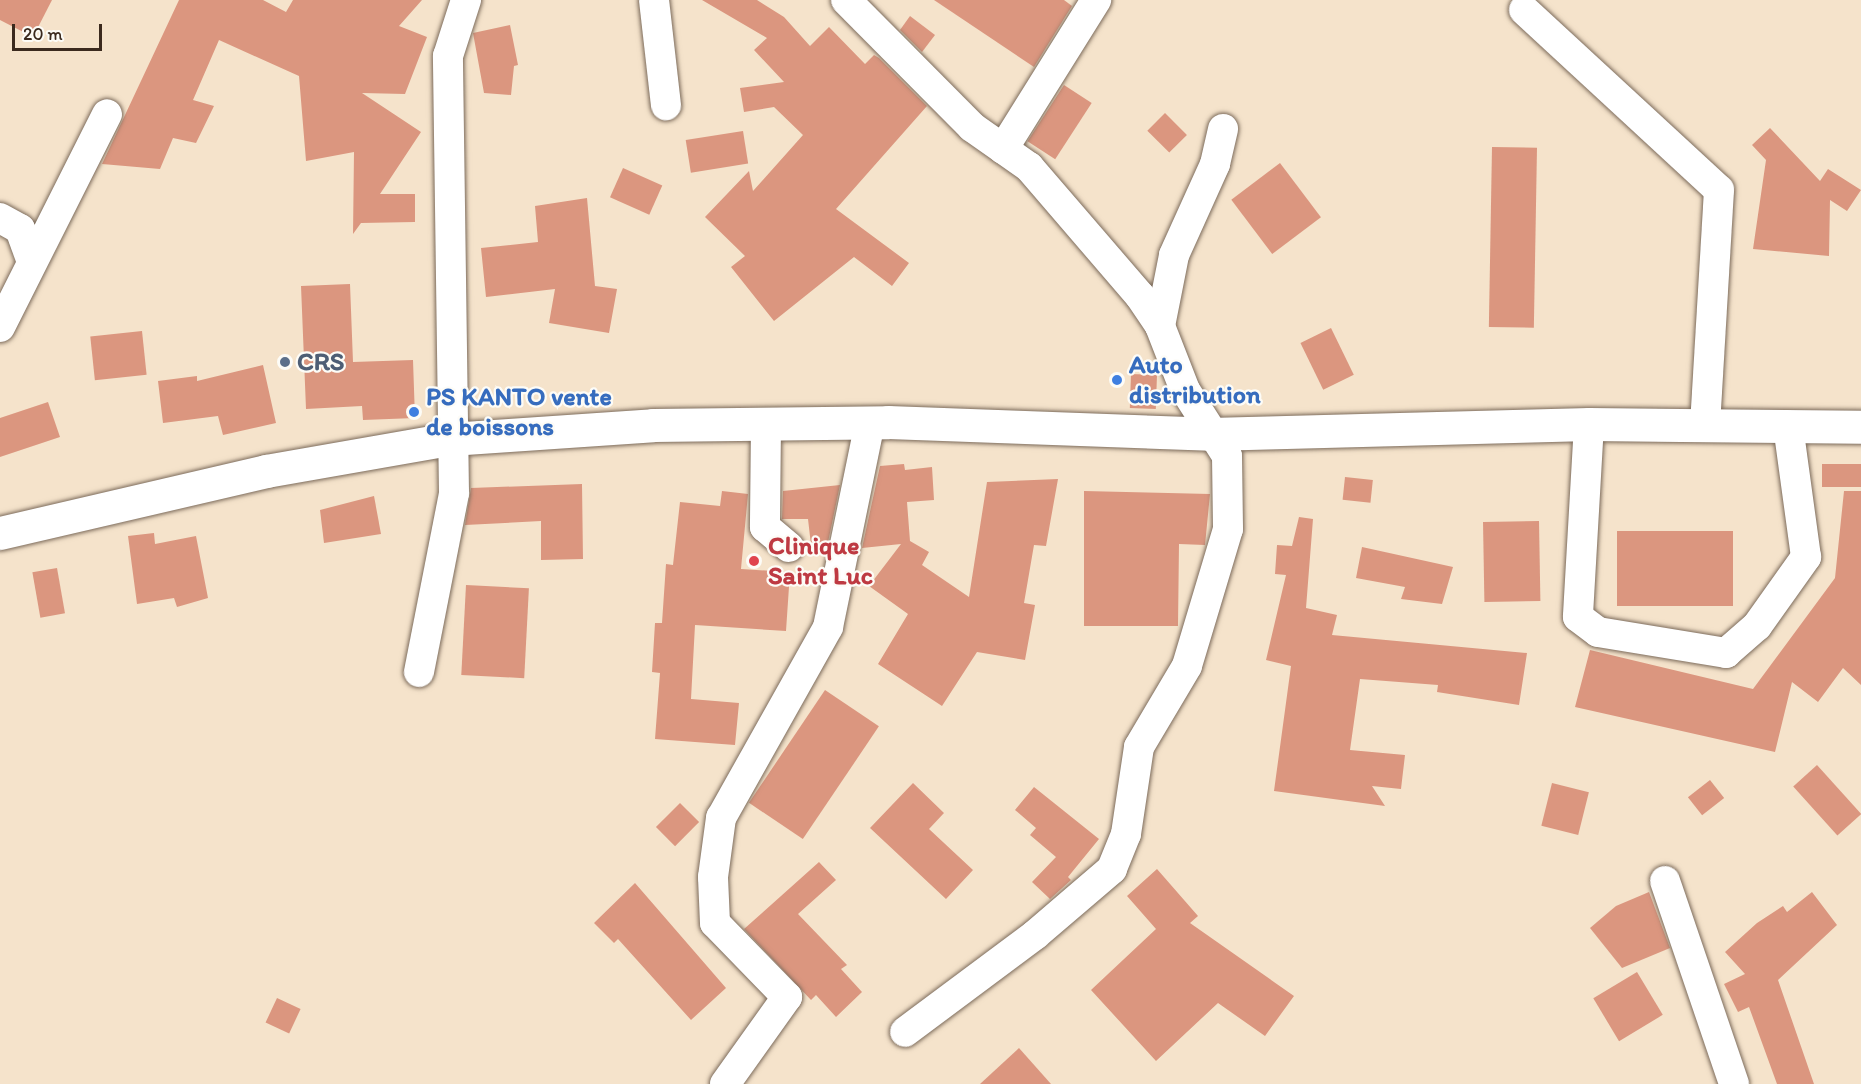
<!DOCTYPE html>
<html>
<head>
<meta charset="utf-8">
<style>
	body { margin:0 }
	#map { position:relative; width:1861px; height:1084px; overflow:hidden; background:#f5e3cb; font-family:Itim,sans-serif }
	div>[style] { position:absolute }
	.building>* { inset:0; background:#db967f; transform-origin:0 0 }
	.roads { filter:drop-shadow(0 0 2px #7c6b5b) drop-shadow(0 0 2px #7c6b5b) }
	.minor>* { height:30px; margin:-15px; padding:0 15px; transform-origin:15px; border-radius:15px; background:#fff }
	.major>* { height:33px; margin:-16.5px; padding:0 16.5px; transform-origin:16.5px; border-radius:16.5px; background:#fff }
	.dots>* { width:16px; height:16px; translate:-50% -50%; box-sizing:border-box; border:3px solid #fdfcf7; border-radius:50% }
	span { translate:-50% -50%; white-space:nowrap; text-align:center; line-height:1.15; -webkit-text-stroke:4.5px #fdfcf7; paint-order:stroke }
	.service-label { font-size:26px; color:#4e5e75; font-weight:700 }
	.left { translate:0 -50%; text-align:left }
	.shop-label { font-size:26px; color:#366cbe; font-weight:700 }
	.health-label { font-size:26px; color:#be3a42; font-weight:700 }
	.scale { position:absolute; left:12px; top:24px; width:90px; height:27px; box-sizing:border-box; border:3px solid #3b2a1e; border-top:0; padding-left:8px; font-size:18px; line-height:21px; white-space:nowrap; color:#3b2a1e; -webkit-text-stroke:4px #fdfcf7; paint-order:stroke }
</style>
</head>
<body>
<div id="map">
	<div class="building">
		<div style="clip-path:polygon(0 0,52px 0,33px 37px,0 20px)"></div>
		<div style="clip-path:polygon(179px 0,263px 0,286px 12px,293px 0,422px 0,399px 26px,427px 37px,405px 94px,362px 93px,421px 132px,380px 194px,415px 194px,415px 222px,361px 223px,353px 234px,354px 152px,306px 161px,299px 76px,219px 40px,193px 100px,214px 106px,196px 143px,173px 138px,160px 169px,102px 164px)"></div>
		<div style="clip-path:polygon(702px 0,757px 0,784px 17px,810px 46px,829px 27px,865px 64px,874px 55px,879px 58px,927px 106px,836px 209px,909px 263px,892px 286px,854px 257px,774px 321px,731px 267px,745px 256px,705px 217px,749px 171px,753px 191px,803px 135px,774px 107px,744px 112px,740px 88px,784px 82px,754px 50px,767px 38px)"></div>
		<div style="clip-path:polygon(934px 0,1064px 0,1072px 6px,1034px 67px)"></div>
		<div style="clip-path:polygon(910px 16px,935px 35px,922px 52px,900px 30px)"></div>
		<div style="clip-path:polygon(510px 25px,518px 65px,514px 66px,511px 95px,484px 93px,473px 33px)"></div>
		<div style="left:1064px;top:85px;width:33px;height:67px;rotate:33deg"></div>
		<div style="left:1165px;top:113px;width:31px;height:25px;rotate:45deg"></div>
		<div style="clip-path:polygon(1770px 128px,1820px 181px,1828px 169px,1861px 190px,1847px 211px,1830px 200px,1829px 256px,1753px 249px,1766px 160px,1752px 145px)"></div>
		<div style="left:743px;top:131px;width:33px;height:58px;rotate:81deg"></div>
		<div style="left:1492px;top:147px;width:45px;height:180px;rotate:1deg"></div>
		<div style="left:1280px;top:163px;width:68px;height:61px;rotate:53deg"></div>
		<div style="left:623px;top:168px;width:43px;height:32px;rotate:24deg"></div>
		<div style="clip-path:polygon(587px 198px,595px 286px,617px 289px,609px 333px,549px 323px,555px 289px,486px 297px,481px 248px,538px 242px,535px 206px)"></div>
		<div style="clip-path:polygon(350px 284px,353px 362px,413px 360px,415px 418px,363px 420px,362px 406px,306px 409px,301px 286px)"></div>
		<div style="left:1331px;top:328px;width:52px;height:34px;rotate:64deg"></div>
		<div style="left:142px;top:331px;width:44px;height:52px;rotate:84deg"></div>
		<div style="clip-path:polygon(263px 365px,276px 423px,223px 435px,218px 416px,163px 423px,158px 381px,197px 376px,197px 381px)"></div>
		<div style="left:1131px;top:374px;width:26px;height:34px;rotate:2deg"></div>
		<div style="clip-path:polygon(48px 402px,60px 437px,0 457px,0 418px)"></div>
		<div style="clip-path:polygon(904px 464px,905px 470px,932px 467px,934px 500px,907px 502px,910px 541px,929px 552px,922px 565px,969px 597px,987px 482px,1058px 479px,1046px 546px,1034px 545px,1024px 603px,1035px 605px,1025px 660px,977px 652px,942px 706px,878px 664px,908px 614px,869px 586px,901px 544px,862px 548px,880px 466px)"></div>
		<div style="left:1822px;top:464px;width:39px;height:23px"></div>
		<div style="left:1345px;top:477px;width:28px;height:23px;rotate:6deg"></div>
		<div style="clip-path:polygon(582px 484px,583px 559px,541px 560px,541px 521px,465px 525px,471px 488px)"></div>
		<div style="clip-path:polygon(840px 485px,826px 552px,812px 554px,808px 519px,782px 519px,783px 491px)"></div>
		<div style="clip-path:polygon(722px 491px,748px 494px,741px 569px,790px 572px,786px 631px,695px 625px,691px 699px,739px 703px,735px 745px,655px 739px,660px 673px,652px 672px,655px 623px,662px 623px,666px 564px,673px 565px,680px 502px,720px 506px)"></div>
		<div style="clip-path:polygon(1084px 491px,1210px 494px,1205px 545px,1179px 544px,1178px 626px,1084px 626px)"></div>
		<div style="clip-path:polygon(1844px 491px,1861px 491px,1861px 685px,1843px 668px,1818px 702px,1792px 682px,1775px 752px,1575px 707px,1590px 650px,1753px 689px,1835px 578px)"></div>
		<div style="clip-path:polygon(374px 496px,381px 534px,324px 543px,320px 510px)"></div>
		<div style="clip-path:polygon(1299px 517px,1313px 519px,1306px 608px,1337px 615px,1332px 635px,1527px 653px,1519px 705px,1437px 692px,1438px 685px,1360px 679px,1350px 750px,1405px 755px,1401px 789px,1372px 786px,1385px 806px,1274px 791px,1291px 666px,1266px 660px,1286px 575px,1275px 574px,1277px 545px,1292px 546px)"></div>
		<div style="left:1539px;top:521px;width:80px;height:56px;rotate:89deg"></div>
		<div style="left:1617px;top:531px;width:116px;height:75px"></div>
		<div style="clip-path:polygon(154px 533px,155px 544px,196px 536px,208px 598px,177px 607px,174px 598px,137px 604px,128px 536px)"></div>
		<div style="clip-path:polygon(1362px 547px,1453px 567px,1442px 604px,1401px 599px,1405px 587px,1356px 578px)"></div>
		<div style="left:57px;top:568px;width:46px;height:25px;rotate:80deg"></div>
		<div style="left:466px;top:585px;width:63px;height:90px;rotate:3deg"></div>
		<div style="left:825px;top:690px;width:65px;height:136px;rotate:34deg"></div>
		<div style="left:1817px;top:765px;width:66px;height:32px;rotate:48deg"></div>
		<div style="left:1710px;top:780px;width:23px;height:28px;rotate:52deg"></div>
		<div style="clip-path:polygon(913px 783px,944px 813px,929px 829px,973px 870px,946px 899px,870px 828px)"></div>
		<div style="left:1552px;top:783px;width:38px;height:44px;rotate:14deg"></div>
		<div style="clip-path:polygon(1034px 787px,1099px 839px,1068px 877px,1071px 880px,1050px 899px,1032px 882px,1056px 857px,1030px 835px,1036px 828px,1015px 810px)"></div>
		<div style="left:680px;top:803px;width:27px;height:34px;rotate:45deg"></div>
		<div style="clip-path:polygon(819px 862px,836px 880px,798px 914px,847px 965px,841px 969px,862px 992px,836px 1017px,816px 995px,811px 1000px,744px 929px)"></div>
		<div style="clip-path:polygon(1157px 869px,1198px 916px,1190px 923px,1294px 996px,1265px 1036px,1218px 1003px,1156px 1061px,1091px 990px,1156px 929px,1127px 896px)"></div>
		<div style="clip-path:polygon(635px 883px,726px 988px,691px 1020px,618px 939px,614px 943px,594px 923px)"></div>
		<div style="clip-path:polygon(1649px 892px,1670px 948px,1622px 968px,1590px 928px,1616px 906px)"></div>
		<div style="clip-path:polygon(1812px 892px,1837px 925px,1778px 980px,1814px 1084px,1777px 1084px,1749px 1007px,1738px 1012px,1724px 984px,1745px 974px,1725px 952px,1757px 923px,1783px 906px,1787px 912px)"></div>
		<div style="left:1637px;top:972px;width:50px;height:51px;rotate:59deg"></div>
		<div style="left:277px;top:998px;width:26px;height:27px;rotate:25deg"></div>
		<div style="clip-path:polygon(1019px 1048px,1051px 1084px,980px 1084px)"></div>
	</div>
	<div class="roads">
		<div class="minor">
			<div style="left:654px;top:0;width:106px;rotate:83.5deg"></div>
			<div style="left:846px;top:0;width:179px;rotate:45.2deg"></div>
			<div style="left:972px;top:127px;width:70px;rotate:35.1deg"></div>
			<div style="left:1029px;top:167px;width:170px;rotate:49.3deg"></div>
			<div style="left:1140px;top:296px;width:36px;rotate:56deg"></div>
			<div style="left:1160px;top:326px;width:69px;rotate:68.7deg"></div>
			<div style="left:1185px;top:390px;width:78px;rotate:57.5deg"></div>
			<div style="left:1227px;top:456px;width:73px;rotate:89.2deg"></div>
			<div style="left:1228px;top:529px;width:143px;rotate:106.7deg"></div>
			<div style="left:1187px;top:666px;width:94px;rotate:120.7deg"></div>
			<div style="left:1139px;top:747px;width:88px;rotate:98.5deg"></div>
			<div style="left:1126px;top:834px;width:38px;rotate:112deg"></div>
			<div style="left:1112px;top:869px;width:101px;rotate:139.4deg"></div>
			<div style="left:1035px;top:935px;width:162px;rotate:143.3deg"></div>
			<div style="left:1524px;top:10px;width:265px;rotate:42.7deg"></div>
			<div style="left:1719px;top:190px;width:233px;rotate:93.4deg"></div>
			<div style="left:1003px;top:149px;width:176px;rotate:-58deg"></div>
			<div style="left:0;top:218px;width:23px;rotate:29deg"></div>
			<div style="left:20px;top:229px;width:32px;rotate:70deg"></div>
			<div style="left:1160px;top:326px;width:72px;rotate:-78.8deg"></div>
			<div style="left:1174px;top:255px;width:100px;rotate:-65.7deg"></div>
			<div style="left:1215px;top:164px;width:36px;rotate:-77deg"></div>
			<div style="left:0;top:327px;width:238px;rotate:-63.3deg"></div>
			<div style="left:766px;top:424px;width:103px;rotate:90.6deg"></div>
			<div style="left:765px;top:527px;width:31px;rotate:40deg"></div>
			<div style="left:1589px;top:424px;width:193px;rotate:93.3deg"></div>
			<div style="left:1578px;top:617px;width:25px;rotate:37deg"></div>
			<div style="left:1598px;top:632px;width:130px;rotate:9.3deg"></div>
			<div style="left:1726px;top:653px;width:41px;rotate:-41.1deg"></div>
			<div style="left:1757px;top:626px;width:85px;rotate:-54.6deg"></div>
			<div style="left:1806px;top:557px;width:133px;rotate:-97.8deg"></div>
			<div style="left:419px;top:672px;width:182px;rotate:-78.9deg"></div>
			<div style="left:454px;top:493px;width:437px;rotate:-90.8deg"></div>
			<div style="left:448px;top:56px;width:59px;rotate:-72.2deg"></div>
			<div style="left:1665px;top:881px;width:214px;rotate:71.2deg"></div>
			<div style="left:725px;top:1084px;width:107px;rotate:-54.5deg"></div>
			<div style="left:787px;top:997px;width:103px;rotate:-134.2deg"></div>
			<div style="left:715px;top:923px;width:46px;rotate:-92.5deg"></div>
			<div style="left:713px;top:877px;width:60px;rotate:-82.3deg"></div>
			<div style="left:721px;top:818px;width:219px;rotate:-60.7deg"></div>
			<div style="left:828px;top:627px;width:208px;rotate:-78.4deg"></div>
		</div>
		<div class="major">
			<div style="left:0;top:533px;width:273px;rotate:-13.1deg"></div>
			<div style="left:266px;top:471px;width:187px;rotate:-9.9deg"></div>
			<div style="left:450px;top:439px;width:203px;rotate:-3.9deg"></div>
			<div style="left:653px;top:425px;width:235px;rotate:-0.7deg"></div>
			<div style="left:888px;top:422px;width:322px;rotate:2.1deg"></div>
			<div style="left:1210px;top:434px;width:379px;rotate:-1.5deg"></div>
			<div style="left:1589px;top:424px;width:272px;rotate:0.6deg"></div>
		</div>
	</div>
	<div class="dots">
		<div style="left:285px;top:362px;background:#5c6f8a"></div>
		<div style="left:1117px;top:380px;background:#3f7fe0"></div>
		<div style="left:414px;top:412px;background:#3f7fe0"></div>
		<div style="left:754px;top:561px;background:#e0444e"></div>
	</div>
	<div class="service-label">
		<span class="left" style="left:297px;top:362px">CRS</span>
	</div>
	<div class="shop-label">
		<span class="left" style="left:1129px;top:380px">Auto<br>distribution</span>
		<span class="left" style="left:426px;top:412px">PS KANTO vente<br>de boissons</span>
	</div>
	<div class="health-label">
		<span class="left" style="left:768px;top:561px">Clinique<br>Saint Luc</span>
	</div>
	<div class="scale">20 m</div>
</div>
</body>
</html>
